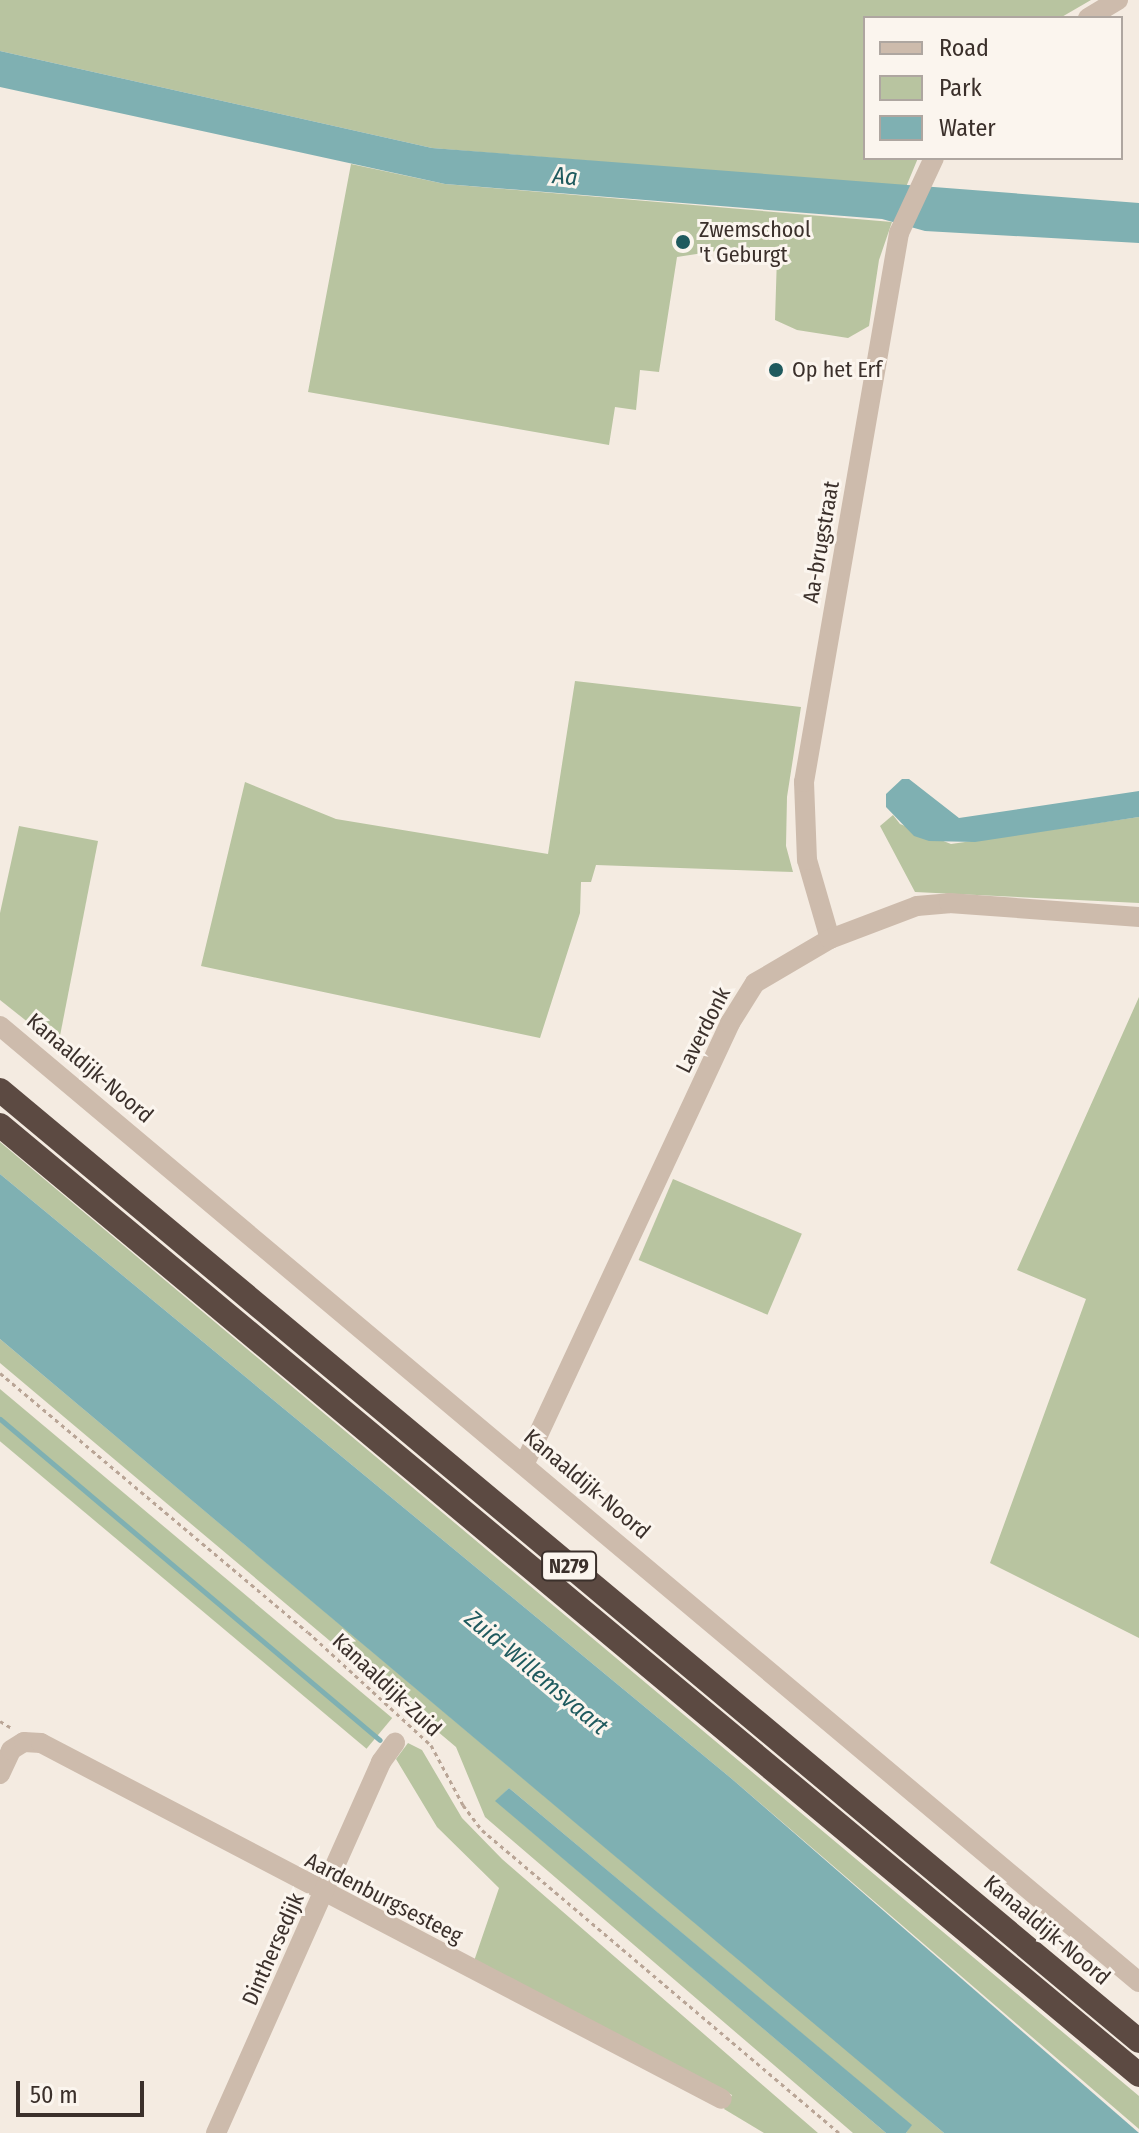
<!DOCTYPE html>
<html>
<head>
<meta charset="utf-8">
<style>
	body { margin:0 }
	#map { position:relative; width:1139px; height:2133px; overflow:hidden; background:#f4ebe1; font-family:"Fira Sans Condensed",sans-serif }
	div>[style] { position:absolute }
	.green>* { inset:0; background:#b8c4a0; transform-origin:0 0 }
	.water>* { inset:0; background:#7fb0b2 }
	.stream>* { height:5px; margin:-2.5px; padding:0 2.5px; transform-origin:2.5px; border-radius:2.5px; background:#7fb0b2 }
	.path>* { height:3px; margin-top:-1.5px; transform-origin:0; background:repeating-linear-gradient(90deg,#b9a596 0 4px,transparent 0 8px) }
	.minor>* { height:20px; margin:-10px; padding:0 10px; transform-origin:10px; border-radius:10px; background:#cdbbac }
	.highway>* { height:24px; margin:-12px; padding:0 12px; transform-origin:12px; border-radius:12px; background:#5c4a42 }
	.dots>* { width:22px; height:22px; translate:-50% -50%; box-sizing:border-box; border:4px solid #fbf5ee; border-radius:50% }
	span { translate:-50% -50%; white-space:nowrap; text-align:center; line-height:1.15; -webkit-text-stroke:6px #fbf5ee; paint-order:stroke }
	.shield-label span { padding:2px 6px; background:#fbf5ee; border:2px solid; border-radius:6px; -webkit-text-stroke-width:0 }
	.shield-label { font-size:20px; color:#3b302b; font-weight:700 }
	.poi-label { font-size:22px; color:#3b302b }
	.left { translate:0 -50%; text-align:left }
	.street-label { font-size:22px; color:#3b302b }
	.water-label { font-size:24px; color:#1f5a5e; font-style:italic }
	.legend { position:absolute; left:863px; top:16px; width:260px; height:144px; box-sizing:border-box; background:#fbf5ee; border:2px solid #aea6a0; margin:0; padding:10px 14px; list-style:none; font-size:24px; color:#3b302b }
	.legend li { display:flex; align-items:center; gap:16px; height:40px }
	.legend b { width:40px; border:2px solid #aea6a0 }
	.scale { position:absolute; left:16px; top:2081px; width:128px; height:36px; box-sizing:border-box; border:4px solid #3b302b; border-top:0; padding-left:10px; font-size:24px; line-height:28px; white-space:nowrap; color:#3b302b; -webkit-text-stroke:6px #fbf5ee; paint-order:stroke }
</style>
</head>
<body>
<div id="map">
	<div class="green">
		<div style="clip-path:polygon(0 0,1091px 0,1060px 18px,865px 18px,865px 158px,918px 158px,906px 187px,432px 148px,0 51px)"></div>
		<div style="clip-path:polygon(351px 164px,445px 184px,892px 222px,879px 260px,869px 326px,848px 338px,797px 330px,775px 320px,777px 256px,716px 251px,677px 257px,659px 372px,640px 370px,636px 410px,615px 407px,609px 445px,308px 392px)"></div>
		<div style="clip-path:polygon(575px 681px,801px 707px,787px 797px,786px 846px,793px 872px,596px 865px,591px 882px,581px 882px,580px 913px,540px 1038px,201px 966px,245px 782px,336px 819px,548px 854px)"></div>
		<div style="clip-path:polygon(893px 815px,900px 824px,951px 844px,1139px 817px,1139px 903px,915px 892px,880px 826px)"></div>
		<div style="clip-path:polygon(19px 826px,98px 841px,58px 1046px,0 1000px,0 913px)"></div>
		<div style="clip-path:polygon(1139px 997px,1139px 1638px,990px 1563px,1086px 1299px,1017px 1270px)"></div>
		<div style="clip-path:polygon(0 1142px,1139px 2096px,1139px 2129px,732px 1779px,0 1174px)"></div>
		<div style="left:673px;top:1179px;width:140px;height:88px;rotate:23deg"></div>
		<div style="clip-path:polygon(0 1339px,856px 2058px,944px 2133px,906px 2133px,911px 2125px,509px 1788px,496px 1801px,886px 2133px,853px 2133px,485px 1817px,456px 1747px,0 1363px)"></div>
		<div style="left:0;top:1389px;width:512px;height:40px;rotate:40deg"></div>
		<div style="clip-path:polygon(408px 1743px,422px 1750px,462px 1818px,502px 1859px,818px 2133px,764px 2133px,724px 2109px,732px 2095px,474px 1961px,499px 1888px,437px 1827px,396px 1759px)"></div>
	</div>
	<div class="water">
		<div style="clip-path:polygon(0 51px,432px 148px,1139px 203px,1139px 243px,925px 231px,882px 219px,445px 184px,0 87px)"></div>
		<div style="clip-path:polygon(902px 779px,909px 779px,959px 818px,1139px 791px,1139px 817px,975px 842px,929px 841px,914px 836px,886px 807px,886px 794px)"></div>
		<div style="clip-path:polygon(0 1174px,732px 1779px,1139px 2133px,944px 2133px,0 1339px)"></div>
		<div style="clip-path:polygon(509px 1788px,912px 2125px,906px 2133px,886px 2133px,495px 1801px)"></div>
	</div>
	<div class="stream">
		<div style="left:0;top:1419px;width:497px;rotate:40.2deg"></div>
	</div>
	<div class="path">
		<div style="left:0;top:1373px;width:402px;rotate:40.1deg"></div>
		<div style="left:308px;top:1632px;width:167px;rotate:42.6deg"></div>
		<div style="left:431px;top:1745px;width:68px;rotate:61.9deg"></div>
		<div style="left:463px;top:1805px;width:31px;rotate:53deg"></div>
		<div style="left:482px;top:1830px;width:468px;rotate:40.3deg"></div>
		<div style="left:0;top:1721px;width:12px;rotate:31deg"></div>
	</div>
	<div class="minor">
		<div style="left:1088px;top:18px;width:35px;rotate:-31deg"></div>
		<div style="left:830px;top:939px;width:82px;rotate:-106.2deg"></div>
		<div style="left:807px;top:860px;width:78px;rotate:-92.2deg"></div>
		<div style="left:804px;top:782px;width:557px;rotate:-80.18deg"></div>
		<div style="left:899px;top:233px;width:83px;rotate:-65deg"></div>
		<div style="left:0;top:1026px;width:1487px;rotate:40.01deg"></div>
		<div style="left:524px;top:1465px;width:488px;rotate:-65deg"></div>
		<div style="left:730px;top:1023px;width:47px;rotate:-58deg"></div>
		<div style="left:755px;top:983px;width:87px;rotate:-30.4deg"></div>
		<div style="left:830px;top:939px;width:93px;rotate:-20.8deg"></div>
		<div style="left:917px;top:906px;width:32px;rotate:-5deg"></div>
		<div style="left:949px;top:903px;width:191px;rotate:4.2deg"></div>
		<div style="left:0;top:1774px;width:26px;rotate:-65deg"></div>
		<div style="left:11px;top:1750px;width:15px;rotate:-32deg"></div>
		<div style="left:24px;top:1742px;width:17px;rotate:3deg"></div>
		<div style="left:41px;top:1743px;width:768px;rotate:27.6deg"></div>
		<div style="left:216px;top:2133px;width:406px;rotate:-66deg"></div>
		<div style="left:381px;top:1762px;width:24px;rotate:-54deg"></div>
	</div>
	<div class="highway">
		<div style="left:0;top:1090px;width:1484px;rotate:39.86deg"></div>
		<div style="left:0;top:1125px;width:1483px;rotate:39.83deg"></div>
	</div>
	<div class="dots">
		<div style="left:683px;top:242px;background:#1f5a5e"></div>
		<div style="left:776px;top:370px;background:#1f5a5e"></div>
	</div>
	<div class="shield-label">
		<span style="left:569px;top:1566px">N279</span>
	</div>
	<div class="poi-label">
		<span class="left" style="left:699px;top:242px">Zwemschool<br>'t Geburgt</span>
		<span class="left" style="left:792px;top:370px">Op het Erf</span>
	</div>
	<div class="street-label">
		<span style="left:821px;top:542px;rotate:-80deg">Aa-brugstraat</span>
		<span style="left:703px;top:1030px;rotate:-63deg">Laverdonk</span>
		<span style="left:90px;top:1068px;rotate:40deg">Kanaaldijk-Noord</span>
		<span style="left:587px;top:1484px;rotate:40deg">Kanaaldijk-Noord</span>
		<span style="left:387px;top:1685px;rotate:43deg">Kanaaldijk-Zuid</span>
		<span style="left:384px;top:1898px;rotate:27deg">Aardenburgsesteeg</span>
		<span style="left:1047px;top:1930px;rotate:40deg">Kanaaldijk-Noord</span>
		<span style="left:273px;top:1949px;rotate:-66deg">Dinthersedijk</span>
	</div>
	<div class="water-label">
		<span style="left:565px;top:177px;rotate:5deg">Aa</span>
		<span style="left:536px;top:1673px;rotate:40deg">Zuid-Willemsvaart</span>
	</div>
	<ul class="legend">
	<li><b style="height:10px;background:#cdbbac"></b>Road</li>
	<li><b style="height:22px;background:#b8c4a0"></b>Park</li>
	<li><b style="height:22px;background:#7fb0b2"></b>Water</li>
	</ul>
	<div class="scale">50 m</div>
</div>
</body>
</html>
